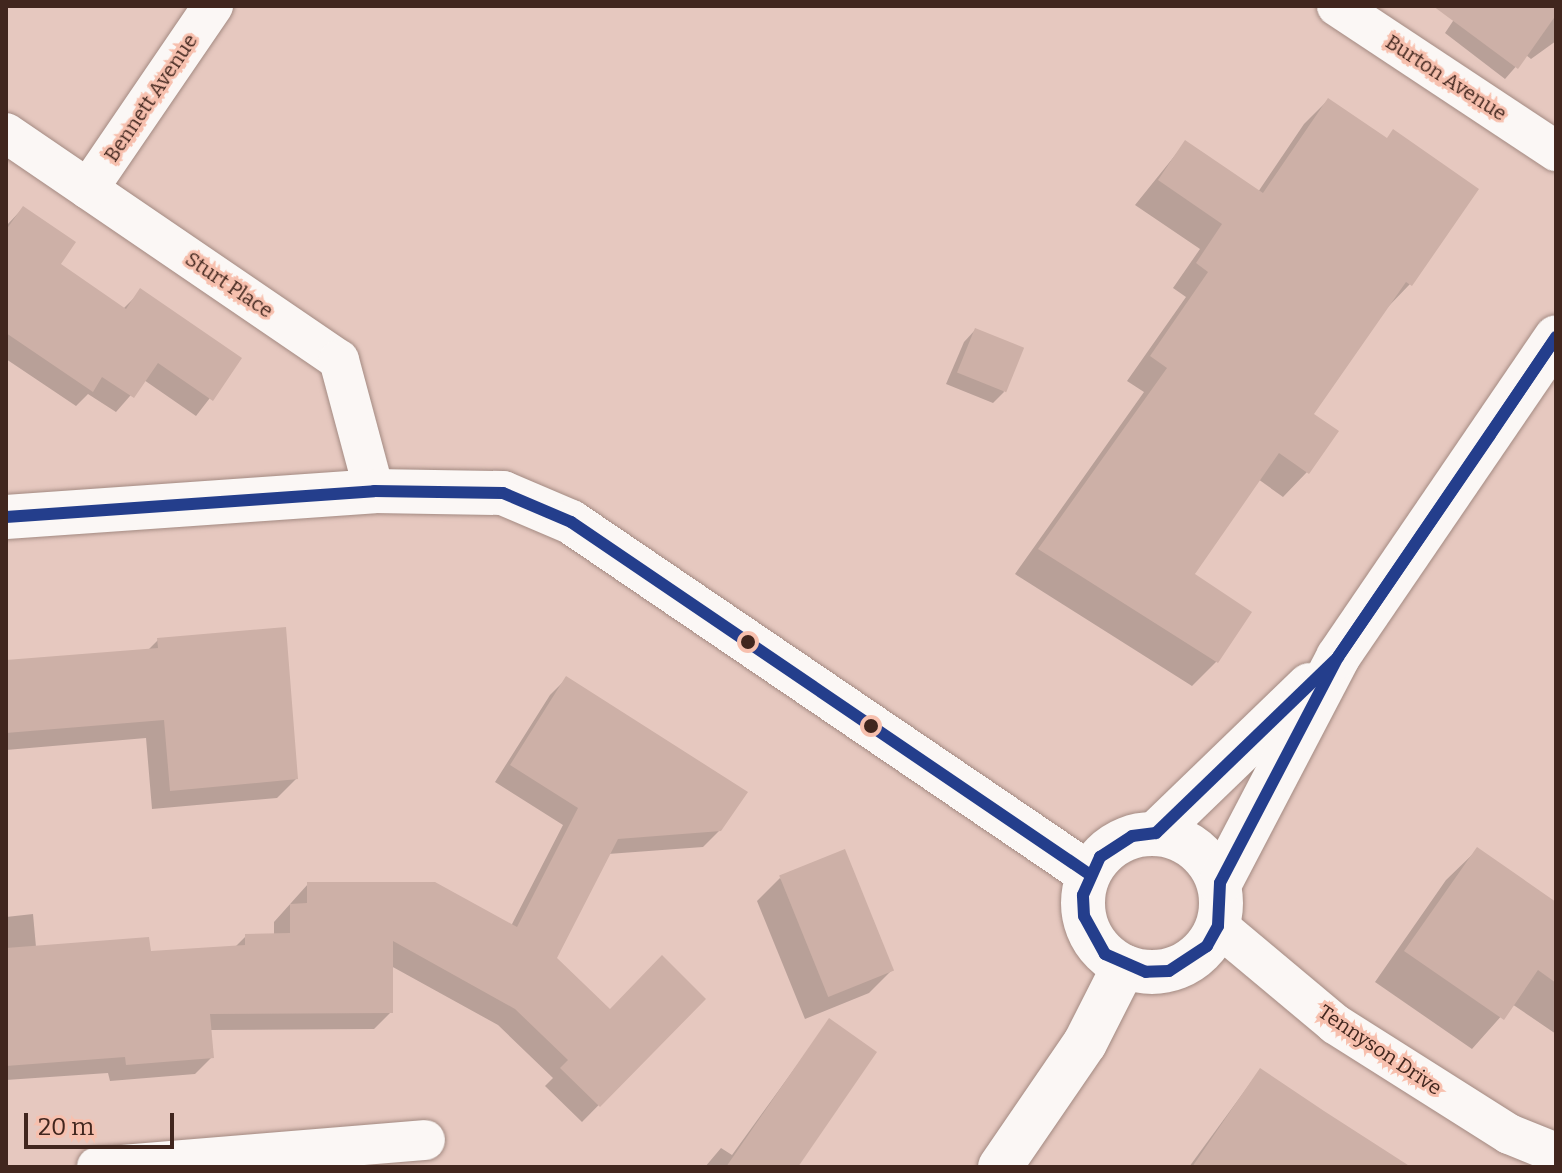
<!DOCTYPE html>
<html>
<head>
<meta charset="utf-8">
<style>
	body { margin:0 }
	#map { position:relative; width:1562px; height:1173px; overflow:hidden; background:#e6c8bf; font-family:Bitter,serif }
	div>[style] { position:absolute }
	.shadow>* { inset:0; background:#0003 }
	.building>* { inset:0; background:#cdb0a7; transform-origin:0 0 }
	.roads { filter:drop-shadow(0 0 2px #a38a82) drop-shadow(0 0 2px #a38a82) }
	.street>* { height:40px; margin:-20px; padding:0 20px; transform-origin:20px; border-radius:20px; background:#fbf7f5 }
	.secondary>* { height:44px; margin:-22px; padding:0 22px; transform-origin:22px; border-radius:22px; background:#fbf7f5 }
	.secondary>.ring { margin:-22px; padding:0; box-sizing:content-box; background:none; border:44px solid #fbf7f5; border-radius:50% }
	.bus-1>* { height:12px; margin:-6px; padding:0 6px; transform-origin:6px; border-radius:6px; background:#243e8c }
	.dots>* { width:22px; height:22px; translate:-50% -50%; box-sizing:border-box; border:4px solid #f7c0ae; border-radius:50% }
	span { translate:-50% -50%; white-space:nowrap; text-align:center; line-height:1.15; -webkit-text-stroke:6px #f7c0ae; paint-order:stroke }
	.street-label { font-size:20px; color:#41261e }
	.frame { position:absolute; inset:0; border:8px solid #41261e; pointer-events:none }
	.scale { position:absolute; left:24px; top:1113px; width:150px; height:36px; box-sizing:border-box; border:4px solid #41261e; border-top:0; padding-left:10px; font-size:24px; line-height:28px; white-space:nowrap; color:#41261e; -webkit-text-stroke:6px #f7c0ae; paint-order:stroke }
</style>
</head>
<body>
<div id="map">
	<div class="shadow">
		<div style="clip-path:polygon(1463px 6px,1556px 6px,1556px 41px,1531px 59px,1526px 55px,1505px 79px,1445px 33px)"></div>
		<div style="clip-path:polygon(1328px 100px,1410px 284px,1386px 309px,1312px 415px,1307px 472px,1283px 497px,1258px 479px,1192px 574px,1217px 661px,1192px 686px,1015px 574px,1144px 392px,1127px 381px,1186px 297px,1173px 288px,1200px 249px,1135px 205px,1185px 143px,1258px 192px,1304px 124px)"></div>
		<div style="clip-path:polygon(23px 208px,58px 265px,123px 309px,141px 291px,240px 359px,196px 416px,144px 380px,116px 412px,88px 394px,76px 406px,6px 359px,6px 226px)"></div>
		<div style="clip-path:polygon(975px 330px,1004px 392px,993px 403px,946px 384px,964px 342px)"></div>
		<div style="clip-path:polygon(158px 640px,296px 779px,277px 798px,152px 809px,146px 738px,6px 750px,6px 662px,148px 650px)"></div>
		<div style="clip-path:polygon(566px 679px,720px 830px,703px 847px,608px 854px,554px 958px,610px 1012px,703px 999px,582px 1122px,545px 1086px,553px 1078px,498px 1025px,391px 966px,391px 1012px,374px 1029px,209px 1030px,212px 1057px,195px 1074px,110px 1081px,108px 1073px,6px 1080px,6px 917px,33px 914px,36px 947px,150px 953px,234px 948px,246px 936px,274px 935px,274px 922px,308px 884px,511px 926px,563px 825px,495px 782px,550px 695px)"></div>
		<div style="clip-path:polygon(1477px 850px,1556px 905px,1556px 1034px,1512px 1004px,1472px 1049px,1375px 982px,1446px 880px)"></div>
		<div style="clip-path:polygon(780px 878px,892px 970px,869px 993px,805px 1019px,757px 901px)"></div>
		<div style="clip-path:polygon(829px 1021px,795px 1167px,705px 1167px,721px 1148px,732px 1155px)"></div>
		<div style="clip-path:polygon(1260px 1070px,1365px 1167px,1189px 1167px)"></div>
	</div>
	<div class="building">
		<div style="clip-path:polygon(1433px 6px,1556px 6px,1556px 15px,1518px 69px)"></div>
		<div style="clip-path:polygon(1328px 98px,1387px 138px,1393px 129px,1479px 189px,1412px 286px,1406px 282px,1314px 414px,1339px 431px,1309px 474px,1279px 453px,1195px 574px,1252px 612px,1218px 663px,1038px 549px,1167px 368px,1150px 356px,1208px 272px,1196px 263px,1222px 224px,1158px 180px,1185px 140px,1263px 193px)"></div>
		<div style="clip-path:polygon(23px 206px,76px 242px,61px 264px,126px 309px,140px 288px,242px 358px,213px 401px,158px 363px,134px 398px,102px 377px,93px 392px,6px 333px,6px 230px)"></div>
		<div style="left:975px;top:328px;width:53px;height:48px;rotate:22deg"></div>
		<div style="clip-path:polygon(286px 627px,298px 779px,170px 791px,164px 720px,6px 733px,6px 660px,158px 648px,157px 638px)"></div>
		<div style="clip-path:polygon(566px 676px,748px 792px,721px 831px,618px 839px,557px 958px,610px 1009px,662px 955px,706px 999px,600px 1107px,560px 1068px,568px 1060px,515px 1009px,393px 941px,393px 1013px,210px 1014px,214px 1058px,126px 1065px,125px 1057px,6px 1066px,6px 948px,149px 937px,151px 951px,245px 945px,245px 934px,290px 933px,290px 904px,307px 903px,307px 882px,435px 882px,517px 927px,578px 808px,510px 765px)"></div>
		<div style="clip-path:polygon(1477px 847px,1556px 902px,1556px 983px,1538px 970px,1504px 1020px,1404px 951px)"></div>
		<div style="left:845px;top:849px;width:131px;height:71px;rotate:68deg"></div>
		<div style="clip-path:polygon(829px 1018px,877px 1052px,798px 1167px,726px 1167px)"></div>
		<div style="clip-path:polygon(1260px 1068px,1324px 1111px,1411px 1167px,1192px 1167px)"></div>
	</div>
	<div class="roads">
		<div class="street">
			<div style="left:1337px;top:6px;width:263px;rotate:33.5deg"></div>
			<div style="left:6px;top:133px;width:403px;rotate:34.3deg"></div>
			<div style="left:339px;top:360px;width:136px;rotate:75deg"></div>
			<div style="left:88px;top:189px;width:222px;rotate:-55.7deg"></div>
			<div style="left:1218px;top:926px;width:153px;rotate:39.9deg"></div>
			<div style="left:1335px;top:1024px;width:206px;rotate:32.3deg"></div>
			<div style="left:1509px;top:1134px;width:51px;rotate:22deg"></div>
			<div style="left:97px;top:1167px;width:329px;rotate:-4.7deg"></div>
		</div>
		<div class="secondary">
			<div style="left:6px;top:517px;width:369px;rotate:-4deg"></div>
			<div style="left:374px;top:491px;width:129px;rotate:0.9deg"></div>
			<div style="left:503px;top:493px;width:74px;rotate:23.1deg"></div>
			<div style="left:571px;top:522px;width:626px;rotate:34.2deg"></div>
			<div style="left:1156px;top:833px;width:213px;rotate:-44deg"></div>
			<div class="ring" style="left:1083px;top:834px;width:94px;height:94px"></div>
			<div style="left:1220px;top:883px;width:255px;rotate:-62.4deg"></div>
			<div style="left:1338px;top:657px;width:387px;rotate:-55.7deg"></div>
			<div style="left:1000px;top:1167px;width:150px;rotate:-55.6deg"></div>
			<div style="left:1085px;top:1043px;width:86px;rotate:-63.1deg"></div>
		</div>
	</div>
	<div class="bus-1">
		<div style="left:1556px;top:337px;width:118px;rotate:124deg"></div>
		<div style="left:1490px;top:435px;width:269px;rotate:124.4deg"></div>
		<div style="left:1338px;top:657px;width:387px;rotate:-55.7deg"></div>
		<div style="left:6px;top:517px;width:369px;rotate:-4deg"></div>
		<div style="left:374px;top:491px;width:129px;rotate:0.9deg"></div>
		<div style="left:503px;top:493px;width:74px;rotate:23.1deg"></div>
		<div style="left:571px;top:522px;width:626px;rotate:34.2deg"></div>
		<div style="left:1338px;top:657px;width:255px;rotate:117.6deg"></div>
		<div style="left:1220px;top:883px;width:43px;rotate:92.7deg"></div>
		<div style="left:1218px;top:926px;width:23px;rotate:119deg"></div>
		<div style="left:1207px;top:946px;width:45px;rotate:146.7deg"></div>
		<div style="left:1169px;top:971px;width:23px;rotate:178deg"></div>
		<div style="left:1146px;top:972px;width:45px;rotate:-156.3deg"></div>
		<div style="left:1105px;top:954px;width:43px;rotate:-118.9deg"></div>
		<div style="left:1084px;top:916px;width:21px;rotate:-93deg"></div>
		<div style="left:1083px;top:895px;width:42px;rotate:-65.9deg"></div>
		<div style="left:1100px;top:857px;width:38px;rotate:-33deg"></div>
		<div style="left:1132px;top:836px;width:24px;rotate:-7deg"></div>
		<div style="left:1156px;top:833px;width:253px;rotate:-44deg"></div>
	</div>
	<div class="dots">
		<div style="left:748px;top:642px;background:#41261e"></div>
		<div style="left:871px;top:726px;background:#41261e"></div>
	</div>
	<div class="street-label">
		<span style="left:1446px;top:78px;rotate:33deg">Burton Avenue</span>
		<span style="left:151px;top:98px;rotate:-56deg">Bennett Avenue</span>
		<span style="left:229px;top:285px;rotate:34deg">Sturt Place</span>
		<span style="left:1380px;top:1050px;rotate:34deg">Tennyson Drive</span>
	</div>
	<div class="frame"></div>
	<div class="scale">20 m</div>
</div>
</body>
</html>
